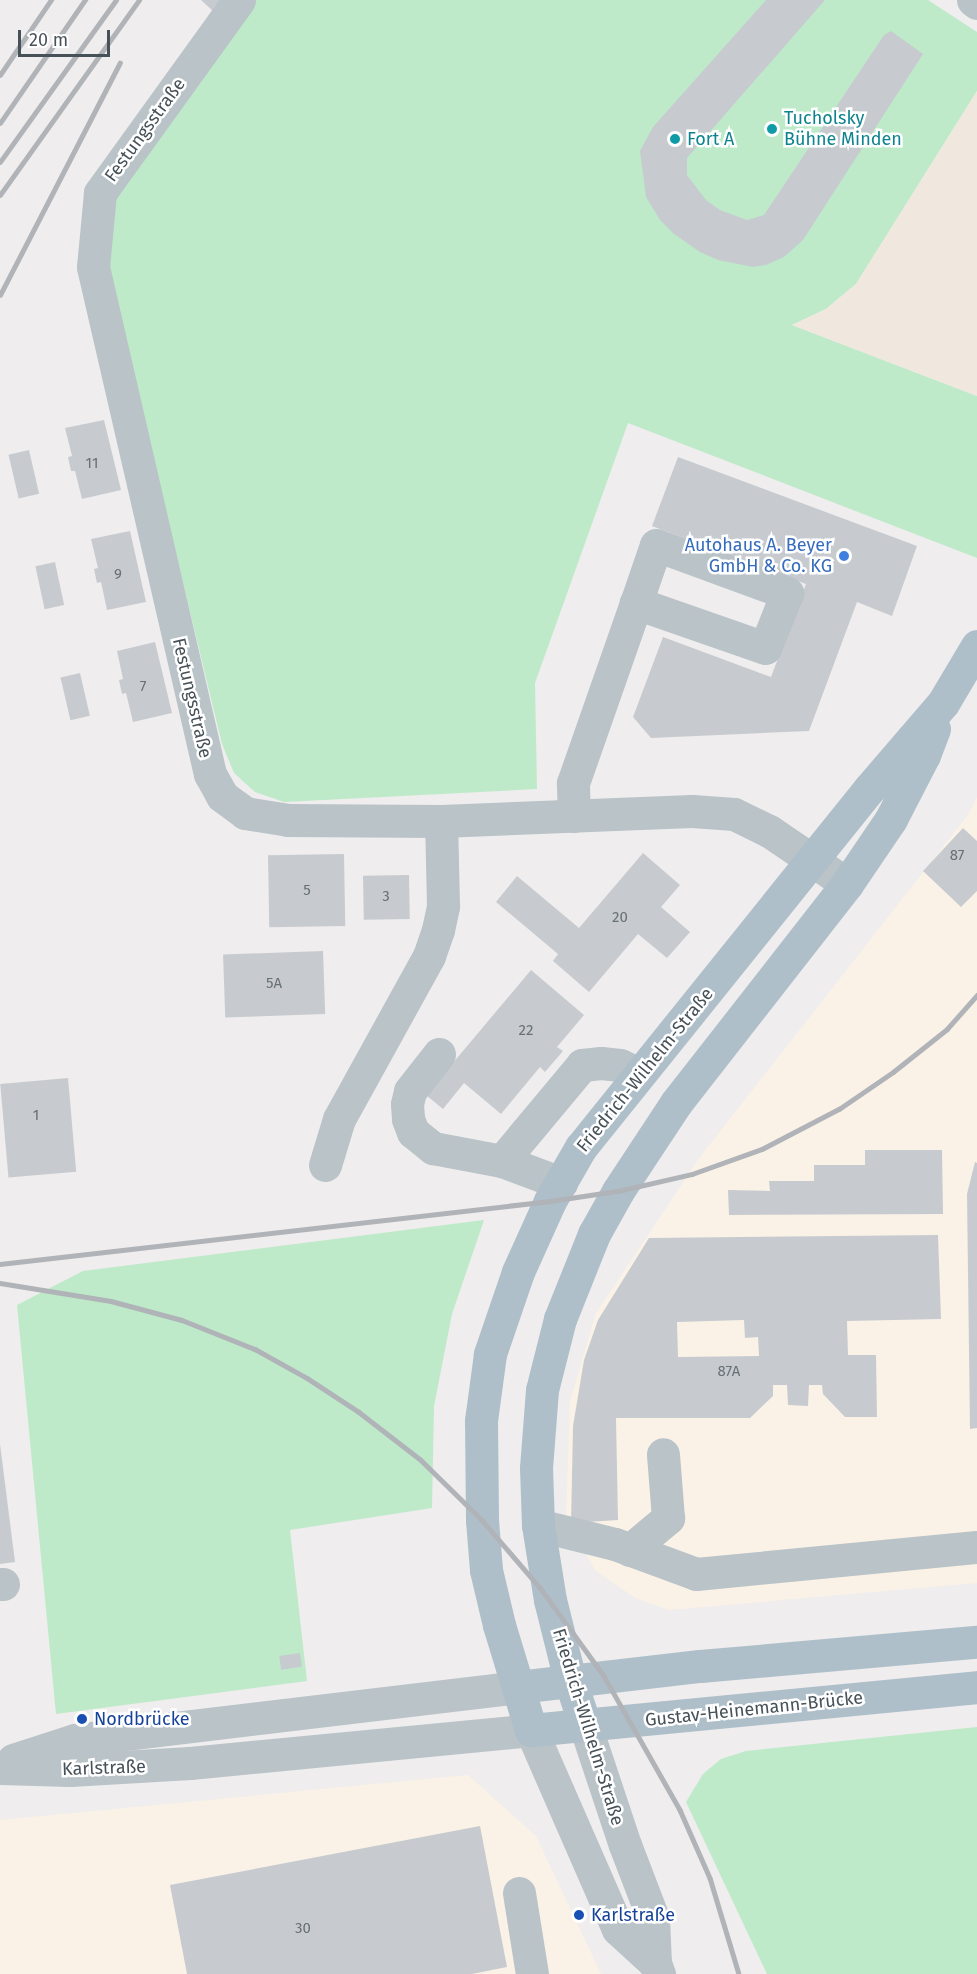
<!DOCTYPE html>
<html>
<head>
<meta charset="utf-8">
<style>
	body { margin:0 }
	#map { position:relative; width:977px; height:1974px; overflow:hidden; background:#efeded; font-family:"Fira Sans",sans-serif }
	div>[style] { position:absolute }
	.commercial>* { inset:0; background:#faf2e7 }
	.green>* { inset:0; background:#beeaca }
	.sand>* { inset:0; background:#f0e8de }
	.building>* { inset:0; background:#c7cbcf; transform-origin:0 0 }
	.minor>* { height:33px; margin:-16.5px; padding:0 16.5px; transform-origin:16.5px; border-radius:16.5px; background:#b9c3c8 }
	.major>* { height:33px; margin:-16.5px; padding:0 16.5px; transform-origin:16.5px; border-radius:16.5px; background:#afbfca }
	.rail>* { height:4.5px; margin:-2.25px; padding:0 2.25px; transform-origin:2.25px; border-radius:2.25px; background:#b0b3b7 }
	.dots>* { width:16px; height:16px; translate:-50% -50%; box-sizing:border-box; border:3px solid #fff; border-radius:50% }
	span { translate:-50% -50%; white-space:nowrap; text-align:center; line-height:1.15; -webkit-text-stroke:5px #fff; paint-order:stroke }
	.number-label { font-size:15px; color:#677076 }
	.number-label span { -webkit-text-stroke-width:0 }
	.culture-label { font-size:18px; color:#0d838f }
	.left { translate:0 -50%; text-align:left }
	.street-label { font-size:18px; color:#475258 }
	.shop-label { font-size:18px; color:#366cbe }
	.right { translate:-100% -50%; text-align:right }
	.transit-label { font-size:18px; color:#164399 }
	.scale { position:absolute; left:18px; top:30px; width:92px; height:27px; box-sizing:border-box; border:3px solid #475258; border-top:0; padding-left:8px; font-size:18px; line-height:21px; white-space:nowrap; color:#475258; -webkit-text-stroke:4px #fff; paint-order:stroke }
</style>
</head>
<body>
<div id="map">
	<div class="commercial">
		<div style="clip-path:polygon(977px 797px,977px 1583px,669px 1610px,635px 1598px,595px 1570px,566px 1519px,570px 1401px,596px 1313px,700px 1157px,968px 815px)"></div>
		<div style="clip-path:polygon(468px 1775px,536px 1836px,601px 1974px,0 1974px,0 1820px)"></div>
	</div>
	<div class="green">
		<div style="clip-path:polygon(249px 0,928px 0,977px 32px,977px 91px,856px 284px,826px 309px,792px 325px,977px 396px,977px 558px,628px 423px,535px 683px,537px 789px,284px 802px,255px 792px,234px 773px,222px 744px,107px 268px,109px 213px,121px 174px)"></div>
		<div style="clip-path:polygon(484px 1220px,452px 1314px,434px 1406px,432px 1508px,290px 1530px,307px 1681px,56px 1714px,17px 1305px,83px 1271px)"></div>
		<div style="clip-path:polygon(977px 1727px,977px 1974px,767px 1974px,686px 1802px,703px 1774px,721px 1759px,746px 1751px)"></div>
	</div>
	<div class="sand">
		<div style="clip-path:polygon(977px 91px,977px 396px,792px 325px,826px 309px,856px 284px)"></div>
	</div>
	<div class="building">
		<div style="clip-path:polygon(201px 0,223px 0,214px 12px)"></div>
		<div style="clip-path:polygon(766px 0,825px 0,687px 158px,687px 175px,706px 200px,720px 210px,747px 220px,764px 215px,884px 35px,891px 31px,923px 54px,803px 240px,784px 257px,766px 265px,753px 267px,718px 260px,700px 252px,674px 234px,660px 220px,646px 197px,640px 151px,653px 127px)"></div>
		<div style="clip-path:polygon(104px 420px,121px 490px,82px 499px,75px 471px,71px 471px,68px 457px,72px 456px,65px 428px)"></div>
		<div style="left:29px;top:450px;width:45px;height:21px;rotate:77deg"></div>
		<div style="clip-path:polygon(678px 457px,917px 546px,892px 616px,857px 602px,809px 731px,651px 738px,633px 717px,663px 637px,771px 677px,806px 584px,652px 526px)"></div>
		<div style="clip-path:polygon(130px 531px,146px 602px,107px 610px,101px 582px,97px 583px,94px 569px,98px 568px,91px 539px)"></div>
		<div style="left:55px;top:562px;width:44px;height:20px;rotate:78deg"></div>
		<div style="clip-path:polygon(155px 642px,172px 713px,133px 722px,126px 693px,122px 694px,119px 680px,123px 679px,117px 651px)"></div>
		<div style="left:80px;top:673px;width:44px;height:20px;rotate:77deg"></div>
		<div style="clip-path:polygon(963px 828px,977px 841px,977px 891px,961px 907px,923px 871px)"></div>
		<div style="clip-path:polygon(643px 853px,680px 885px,661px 907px,690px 932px,667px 958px,638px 934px,589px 992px,553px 961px,558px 954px,496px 902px,517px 876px,579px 928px)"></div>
		<div style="left:344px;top:854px;width:72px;height:76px;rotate:89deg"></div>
		<div style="left:409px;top:875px;width:44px;height:46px;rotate:89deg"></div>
		<div style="left:323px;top:951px;width:63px;height:100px;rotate:88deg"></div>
		<div style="clip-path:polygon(531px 970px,584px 1015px,557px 1047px,563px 1051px,545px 1072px,540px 1067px,501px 1114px,464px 1083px,443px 1109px,426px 1095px)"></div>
		<div style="left:68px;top:1078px;width:94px;height:68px;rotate:85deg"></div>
		<div style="clip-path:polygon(865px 1150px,942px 1150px,943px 1214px,729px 1215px,728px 1190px,770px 1191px,769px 1181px,814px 1181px,814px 1165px,865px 1165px)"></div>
		<div style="clip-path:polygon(975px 1162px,977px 1163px,977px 1428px,970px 1429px,967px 1194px)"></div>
		<div style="clip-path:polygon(evenodd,938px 1235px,941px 1319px,847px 1321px,848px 1355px,876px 1355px,877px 1417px,845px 1417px,823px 1394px,822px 1385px,809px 1385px,808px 1406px,788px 1405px,787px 1385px,773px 1385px,773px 1396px,750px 1418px,616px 1418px,618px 1520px,571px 1523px,573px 1426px,584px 1360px,598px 1320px,649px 1238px,938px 1235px,744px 1320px,745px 1338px,758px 1337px,759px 1356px,678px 1357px,677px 1322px,744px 1320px)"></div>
		<div style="clip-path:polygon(0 1444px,15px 1562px,0 1564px)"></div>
		<div style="left:300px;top:1653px;width:14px;height:21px;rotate:82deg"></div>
		<div style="clip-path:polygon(480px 1826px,507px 1967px,472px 1974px,187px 1974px,170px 1885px)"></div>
	</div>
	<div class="minor">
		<div style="left:239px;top:0;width:238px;rotate:125.8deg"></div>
		<div style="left:100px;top:193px;width:74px;rotate:95.4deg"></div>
		<div style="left:93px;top:267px;width:520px;rotate:77.01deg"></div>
		<div style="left:210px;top:774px;width:25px;rotate:61deg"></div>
		<div style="left:222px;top:796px;width:29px;rotate:36deg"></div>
		<div style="left:245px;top:813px;width:44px;rotate:9.2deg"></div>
		<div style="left:288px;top:820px;width:153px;rotate:0.4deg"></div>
		<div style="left:441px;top:821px;width:251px;rotate:-2.3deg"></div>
		<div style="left:692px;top:811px;width:42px;rotate:4.1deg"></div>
		<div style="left:734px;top:814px;width:39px;rotate:26deg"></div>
		<div style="left:769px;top:831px;width:94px;rotate:34.2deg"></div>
		<div style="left:973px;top:0;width:5px;rotate:37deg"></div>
		<div style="left:574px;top:816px;width:33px;rotate:-92deg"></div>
		<div style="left:573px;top:783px;width:191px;rotate:-70.7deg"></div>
		<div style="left:636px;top:603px;width:61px;rotate:-71deg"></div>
		<div style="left:656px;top:545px;width:140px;rotate:20.1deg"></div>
		<div style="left:787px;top:593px;width:59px;rotate:111.8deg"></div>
		<div style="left:765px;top:648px;width:137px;rotate:-160.8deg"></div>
		<div style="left:439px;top:1054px;width:47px;rotate:128.1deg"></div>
		<div style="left:410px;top:1091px;width:13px;rotate:103deg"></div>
		<div style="left:407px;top:1104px;width:15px;rotate:86deg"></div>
		<div style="left:408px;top:1119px;width:14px;rotate:69deg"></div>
		<div style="left:413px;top:1132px;width:26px;rotate:39deg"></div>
		<div style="left:433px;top:1148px;width:70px;rotate:10.7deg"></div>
		<div style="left:502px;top:1161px;width:63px;rotate:20.4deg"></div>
		<div style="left:502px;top:1161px;width:125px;rotate:-50.2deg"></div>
		<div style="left:582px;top:1065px;width:19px;rotate:-6deg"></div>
		<div style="left:601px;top:1063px;width:19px;rotate:6deg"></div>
		<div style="left:620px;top:1065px;width:21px;rotate:25deg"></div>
		<div style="left:325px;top:1165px;width:48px;rotate:-73.1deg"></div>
		<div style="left:339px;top:1119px;width:186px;rotate:-61.1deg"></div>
		<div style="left:429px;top:956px;width:28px;rotate:-71deg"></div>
		<div style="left:438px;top:930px;width:25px;rotate:-78deg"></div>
		<div style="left:443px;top:906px;width:85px;rotate:-91.3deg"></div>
		<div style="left:538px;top:1525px;width:79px;rotate:13.9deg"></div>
		<div style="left:615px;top:1544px;width:86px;rotate:20.3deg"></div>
		<div style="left:696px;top:1574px;width:282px;rotate:-5.5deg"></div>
		<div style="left:630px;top:1550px;width:50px;rotate:-40.1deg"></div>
		<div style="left:668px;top:1518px;width:64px;rotate:-94.5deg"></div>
		<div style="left:0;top:1584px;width:3px"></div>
		<div style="left:585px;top:1725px;width:126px;rotate:71.6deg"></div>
		<div style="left:625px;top:1845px;width:78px;rotate:69deg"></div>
		<div style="left:653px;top:1918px;width:45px;rotate:87.5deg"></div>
		<div style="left:655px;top:1963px;width:12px;rotate:70deg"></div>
		<div style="left:13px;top:1760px;width:65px;rotate:-17.9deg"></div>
		<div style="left:75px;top:1740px;width:446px;rotate:-6.8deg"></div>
		<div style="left:0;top:1768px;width:70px;rotate:1.6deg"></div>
		<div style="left:70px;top:1770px;width:120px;rotate:-3.3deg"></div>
		<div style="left:190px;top:1763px;width:343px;rotate:-5.5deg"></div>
		<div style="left:531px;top:1730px;width:217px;rotate:66.4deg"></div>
		<div style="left:618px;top:1929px;width:50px;rotate:42.6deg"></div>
		<div style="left:519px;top:1893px;width:82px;rotate:80.9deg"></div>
	</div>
	<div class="major">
		<div style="left:977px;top:646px;width:66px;rotate:120.8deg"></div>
		<div style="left:943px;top:703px;width:113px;rotate:130.7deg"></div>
		<div style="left:869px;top:789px;width:459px;rotate:128.8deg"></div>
		<div style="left:581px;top:1147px;width:62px;rotate:119.9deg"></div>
		<div style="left:550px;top:1201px;width:78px;rotate:114.3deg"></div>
		<div style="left:518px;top:1272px;width:87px;rotate:108.9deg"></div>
		<div style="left:490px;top:1354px;width:68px;rotate:97.7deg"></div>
		<div style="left:481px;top:1421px;width:99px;rotate:89.4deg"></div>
		<div style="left:482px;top:1520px;width:50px;rotate:85.4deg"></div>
		<div style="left:486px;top:1570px;width:57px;rotate:76.7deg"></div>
		<div style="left:499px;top:1625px;width:110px;rotate:73.1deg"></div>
		<div style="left:531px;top:1730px;width:448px;rotate:-5.5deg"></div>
		<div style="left:518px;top:1687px;width:183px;rotate:-6.6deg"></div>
		<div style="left:700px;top:1666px;width:278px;rotate:-5deg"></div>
		<div style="left:585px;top:1725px;width:47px;rotate:-108.4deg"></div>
		<div style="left:570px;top:1680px;width:82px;rotate:-104deg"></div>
		<div style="left:550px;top:1600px;width:76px;rotate:-99.1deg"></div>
		<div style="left:538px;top:1525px;width:57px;rotate:-92deg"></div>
		<div style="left:536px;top:1468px;width:78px;rotate:-85.6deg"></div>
		<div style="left:542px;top:1390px;width:73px;rotate:-75.8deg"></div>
		<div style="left:560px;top:1319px;width:92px;rotate:-68.2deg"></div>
		<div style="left:594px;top:1234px;width:49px;rotate:-60.8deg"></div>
		<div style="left:618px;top:1191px;width:105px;rotate:-56.6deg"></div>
		<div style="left:676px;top:1103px;width:278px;rotate:-52deg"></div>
		<div style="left:847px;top:884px;width:78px;rotate:-55.9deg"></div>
		<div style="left:891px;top:819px;width:72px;rotate:-62.7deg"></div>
		<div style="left:924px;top:755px;width:28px;rotate:-69deg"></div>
	</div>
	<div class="rail">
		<div style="left:0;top:75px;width:91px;rotate:-55.8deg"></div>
		<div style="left:0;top:123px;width:150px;rotate:-55.4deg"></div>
		<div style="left:0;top:162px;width:199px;rotate:-54.4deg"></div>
		<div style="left:0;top:195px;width:239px;rotate:-54.5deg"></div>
		<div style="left:0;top:295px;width:261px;rotate:-62.7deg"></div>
		<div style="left:0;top:1264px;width:554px;rotate:-6.53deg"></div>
		<div style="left:550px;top:1201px;width:69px;rotate:-8.4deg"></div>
		<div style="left:618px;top:1191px;width:76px;rotate:-12.9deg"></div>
		<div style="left:692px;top:1174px;width:74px;rotate:-19.7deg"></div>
		<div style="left:762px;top:1149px;width:87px;rotate:-27.5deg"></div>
		<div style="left:839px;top:1109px;width:65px;rotate:-34.4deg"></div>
		<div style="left:893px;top:1072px;width:69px;rotate:-38.5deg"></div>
		<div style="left:947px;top:1029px;width:45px;rotate:-48.6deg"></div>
		<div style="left:0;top:1283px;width:112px;rotate:9.2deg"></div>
		<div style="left:111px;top:1301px;width:73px;rotate:15deg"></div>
		<div style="left:182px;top:1320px;width:79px;rotate:21.7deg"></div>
		<div style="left:255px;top:1349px;width:60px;rotate:29.1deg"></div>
		<div style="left:307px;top:1378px;width:62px;rotate:33.2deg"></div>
		<div style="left:359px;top:1412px;width:78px;rotate:37.7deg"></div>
		<div style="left:421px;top:1460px;width:86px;rotate:44.5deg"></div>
		<div style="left:482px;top:1520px;width:92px;rotate:49.4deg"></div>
		<div style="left:542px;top:1590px;width:106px;rotate:54.2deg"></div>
		<div style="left:604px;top:1676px;width:154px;rotate:60.4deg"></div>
		<div style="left:680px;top:1810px;width:74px;rotate:66.2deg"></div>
		<div style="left:710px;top:1878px;width:100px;rotate:73.2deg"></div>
	</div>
	<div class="dots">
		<div style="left:772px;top:129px;background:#0f9aa8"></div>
		<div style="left:675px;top:139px;background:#0f9aa8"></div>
		<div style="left:844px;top:556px;background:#3f7fe0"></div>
		<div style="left:82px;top:1719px;background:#1a4fb4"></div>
		<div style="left:579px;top:1915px;background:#1a4fb4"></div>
	</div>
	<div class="number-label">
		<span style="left:92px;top:464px">11</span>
		<span style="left:118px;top:575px">9</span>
		<span style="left:143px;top:687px">7</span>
		<span style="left:957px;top:856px">87</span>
		<span style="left:307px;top:891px">5</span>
		<span style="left:386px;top:897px">3</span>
		<span style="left:620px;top:918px">20</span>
		<span style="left:274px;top:984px">5A</span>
		<span style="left:526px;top:1031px">22</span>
		<span style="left:36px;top:1116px">1</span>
		<span style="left:729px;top:1372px">87A</span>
		<span style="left:303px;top:1929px">30</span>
	</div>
	<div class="culture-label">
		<span class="left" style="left:784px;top:129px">Tucholsky<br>Bühne Minden</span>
		<span class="left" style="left:687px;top:139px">Fort A</span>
	</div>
	<div class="street-label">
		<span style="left:145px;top:130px;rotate:-54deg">Festungsstraße</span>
		<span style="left:192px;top:698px;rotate:77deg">Festungsstraße</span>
		<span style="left:645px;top:1070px;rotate:-51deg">Friedrich-Wilhelm-Straße</span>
		<span style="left:754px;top:1709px;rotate:-6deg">Gustav-Heinemann-Brücke</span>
		<span style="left:588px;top:1727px;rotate:73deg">Friedrich-Wilhelm-Straße</span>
		<span style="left:104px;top:1768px;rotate:-2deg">Karlstraße</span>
	</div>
	<div class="shop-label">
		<span class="right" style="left:832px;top:556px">Autohaus A. Beyer<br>GmbH &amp; Co. KG</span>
	</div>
	<div class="transit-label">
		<span class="left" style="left:94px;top:1719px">Nordbrücke</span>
		<span class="left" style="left:591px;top:1915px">Karlstraße</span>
	</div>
	<div class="scale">20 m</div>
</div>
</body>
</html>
